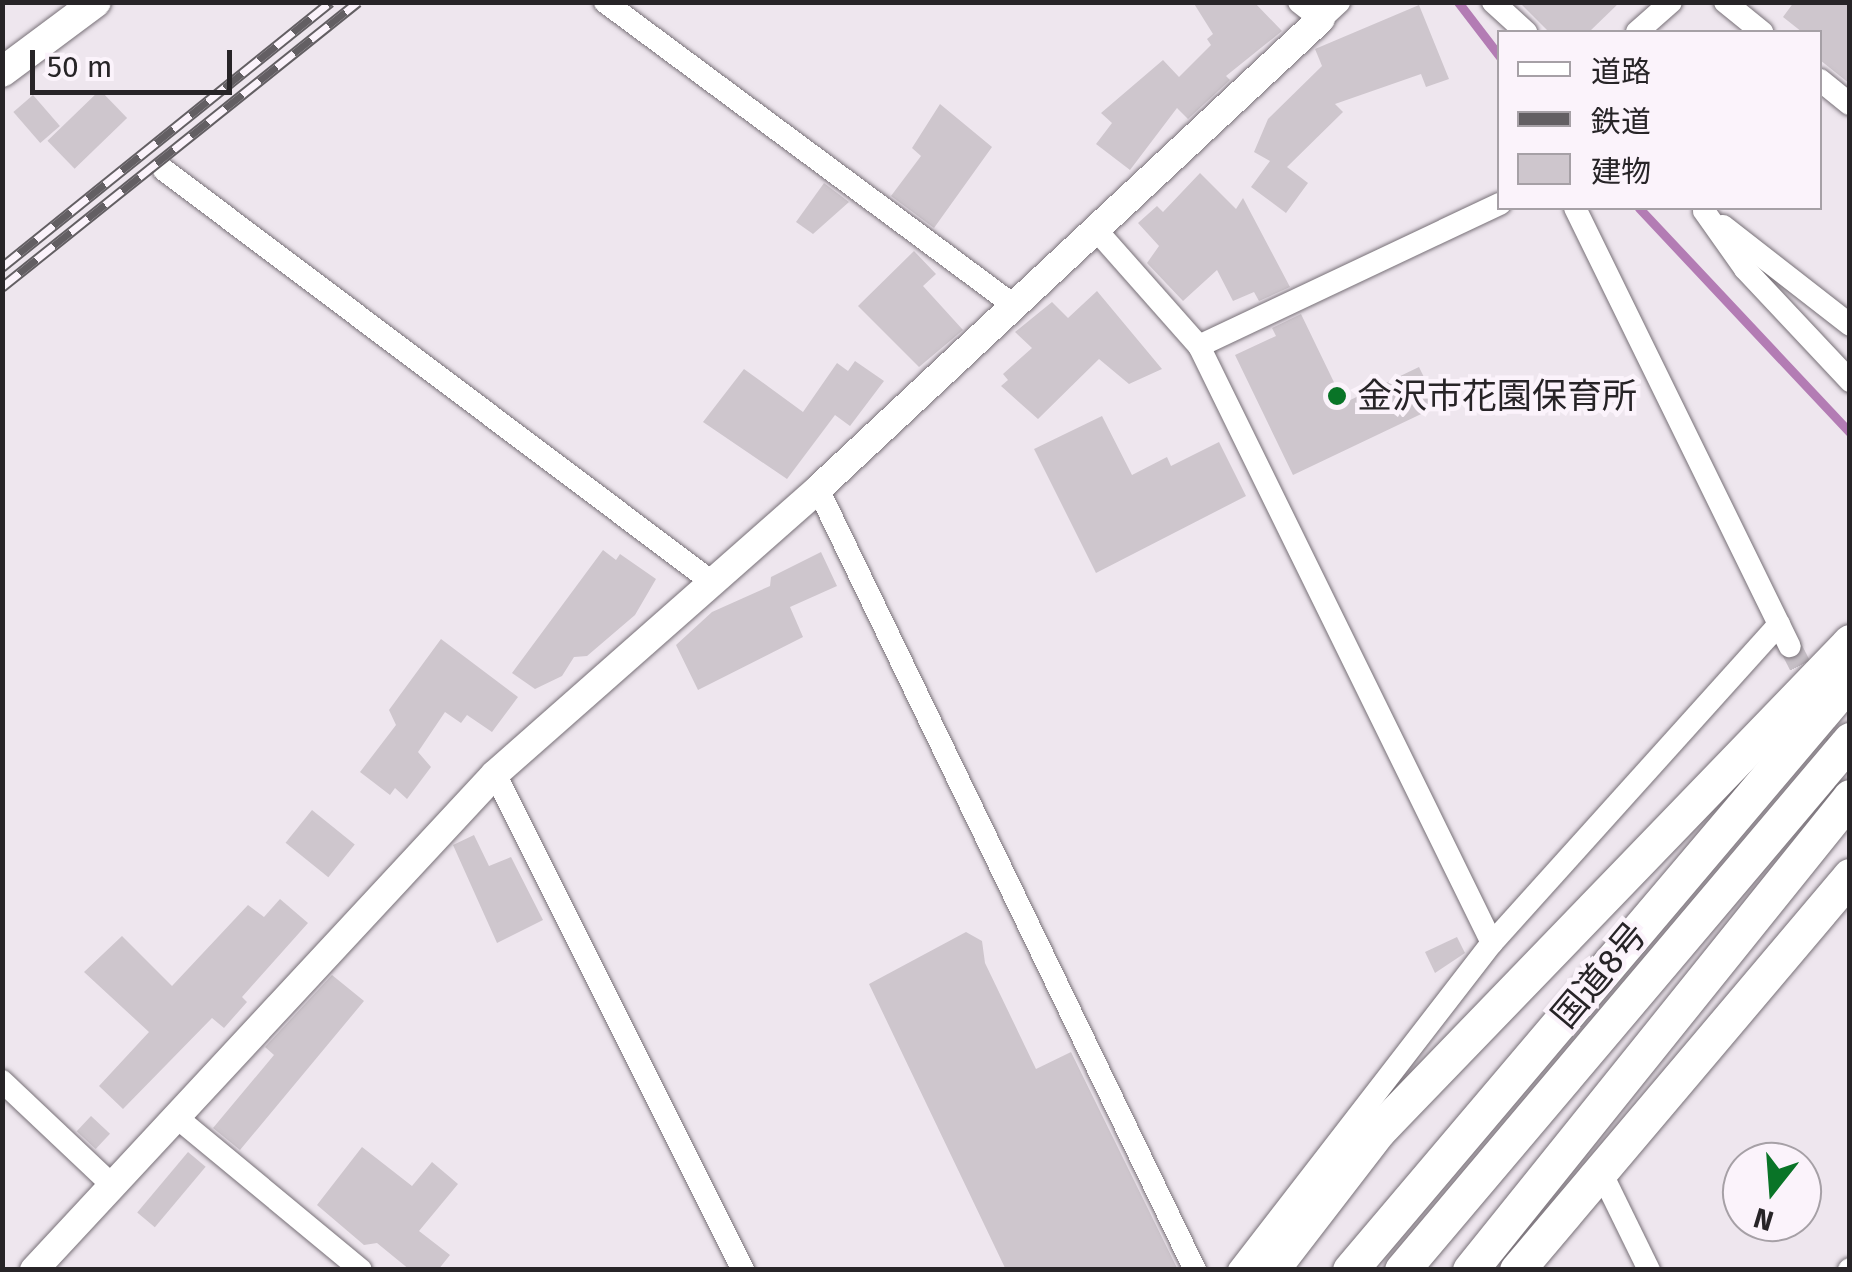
<!DOCTYPE html>
<html>
<head>
<meta charset="utf-8">
<style>
	body { margin:0 }
	#map { position:relative; width:1852px; height:1272px; overflow:hidden; background:#eee6ee; font-family:"Fira Sans","Noto Sans JP",sans-serif }
	div>[style] { position:absolute }
	.stream>* { height:9px; margin:-4.5px; padding:0 4.5px; transform-origin:4.5px; border-radius:4.5px; background:#b37cb4 }
	.building>* { inset:0; background:#cec6cd; transform-origin:0 0 }
	.minor-tunnel>* { height:22px; margin-top:-11px; transform-origin:0; background:repeating-linear-gradient(90deg,#c6bfc6 0 22px,transparent 0 33px) }
	.roads { filter:drop-shadow(0 0 2px #777077) drop-shadow(0 0 2px #777077) }
	.minor>* { height:22px; margin:-11px; padding:0 11px; transform-origin:11px; border-radius:11px; background:#fff }
	.tertiary>* { height:28px; margin:-14px; padding:0 14px; transform-origin:14px; border-radius:14px; background:#fff }
	.secondary>* { height:30px; margin:-15px; padding:0 15px; transform-origin:15px; border-radius:15px; background:#fff }
	.trunk>* { height:35px; margin:-17.5px; padding:0 17.5px; transform-origin:17.5px; border-radius:17.5px; background:#fff }
	.rail>* { height:11px; margin-top:-5.5px; transform-origin:0; background:repeating-linear-gradient(90deg,#fbf3fb 0 22px,#635f63 0 44px); box-sizing:border-box; border-block:2px solid #635f63 }
	.dots>* { width:28px; height:28px; translate:-50% -50%; box-sizing:border-box; border:5px solid #fbf3fb; border-radius:50% }
	span { translate:-50% -50%; white-space:nowrap; text-align:center; line-height:1.15; -webkit-text-stroke:9px #fbf3fb; paint-order:stroke }
	.poi-label { font-size:35px; color:#272427 }
	.left { translate:0 -50%; text-align:left }
	.street-label { font-size:35px; color:#272427 }
	.frame { position:absolute; inset:0; border:5px solid #272427; pointer-events:none }
	.legend { position:absolute; left:1497px; top:30px; width:325px; height:180px; box-sizing:border-box; background:#fbf3fb; border:2px solid #a6a0a6; margin:0; padding:12px 18px; list-style:none; font-size:30px; color:#272427 }
	.legend li { display:flex; align-items:center; gap:20px; height:50px }
	.legend b { width:50px; border:2px solid #a6a0a6 }
	.north { position:absolute; left:1722px; top:1142px; width:100px; height:100px; box-sizing:border-box; background:#fbf3fb; border:2px solid #a6a0a6; border-radius:50%; rotate:197deg; font-size:28px; font-weight:700; line-height:40px; text-align:center; color:#272427 }
	.north::after { content:''; display:block; margin:auto; width:35px; height:45px; background:#097427; clip-path:polygon(50% 0,100% 100%,50% 72%,0 100%) }
	.scale { position:absolute; left:30px; top:50px; width:202px; height:45px; box-sizing:border-box; border:5px solid #272427; border-top:0; padding-left:12px; font-size:30px; line-height:35px; white-space:nowrap; color:#272427; -webkit-text-stroke:8px #fbf3fb; paint-order:stroke }
</style>
</head>
<body>
<div id="map">
	<div class="stream">
		<div style="left:1458px;top:2px;width:69px;rotate:52.6deg"></div>
		<div style="left:1639px;top:208px;width:308px;rotate:46.8deg"></div>
	</div>
	<div class="building">
		<div style="clip-path:polygon(1193px 2px,1254px 2px,1282px 31px,1226px 76px,1230px 80px,1188px 119px,1177px 108px,1130px 170px,1096px 144px,1112px 123px,1101px 113px,1163px 60px,1179px 77px,1211px 45px,1207px 39px,1213px 34px)"></div>
		<div style="clip-path:polygon(1519px 2px,1620px 2px,1589px 32px,1549px 32px)"></div>
		<div style="clip-path:polygon(1794px 2px,1850px 2px,1850px 84px,1820px 60px,1820px 32px,1802px 32px,1783px 17px)"></div>
		<div style="clip-path:polygon(1419px 5px,1449px 79px,1426px 87px,1421px 74px,1335px 104px,1343px 112px,1287px 167px,1308px 183px,1286px 213px,1251px 187px,1270px 161px,1254px 152px,1268px 119px,1322px 66px,1315px 49px)"></div>
		<div style="left:100px;top:90px;width:39px;height:73px;rotate:46deg"></div>
		<div style="left:33px;top:95px;width:41px;height:26px;rotate:49deg"></div>
		<div style="clip-path:polygon(940px 104px,992px 147px,934px 228px,891px 196px,921px 156px,912px 148px)"></div>
		<div style="clip-path:polygon(1200px 173px,1236px 209px,1243px 198px,1290px 287px,1259px 301px,1254px 292px,1233px 301px,1217px 270px,1183px 301px,1147px 263px,1159px 246px,1138px 223px,1157px 206px,1163px 212px)"></div>
		<div style="clip-path:polygon(824px 183px,849px 202px,813px 234px,796px 222px)"></div>
		<div style="clip-path:polygon(914px 251px,936px 274px,923px 286px,963px 330px,919px 367px,858px 306px)"></div>
		<div style="clip-path:polygon(1097px 291px,1162px 369px,1129px 384px,1099px 359px,1038px 419px,1001px 386px,1008px 380px,1003px 374px,1032px 348px,1015px 332px,1052px 302px,1068px 318px)"></div>
		<div style="clip-path:polygon(1301px 314px,1344px 403px,1419px 367px,1438px 406px,1293px 475px,1235px 355px,1276px 336px,1272px 328px)"></div>
		<div style="clip-path:polygon(855px 361px,884px 381px,850px 426px,835px 415px,787px 479px,703px 422px,744px 369px,803px 412px,837px 363px,848px 371px)"></div>
		<div style="clip-path:polygon(1102px 416px,1132px 475px,1167px 457px,1171px 466px,1219px 442px,1246px 496px,1096px 573px,1034px 449px)"></div>
		<div style="clip-path:polygon(603px 550px,616px 560px,620px 554px,656px 579px,635px 615px,587px 656px,574px 657px,562px 676px,535px 689px,512px 673px)"></div>
		<div style="clip-path:polygon(821px 552px,837px 586px,790px 607px,803px 637px,698px 690px,676px 645px,712px 612px,770px 586px,771px 577px)"></div>
		<div style="clip-path:polygon(441px 639px,518px 697px,492px 732px,467px 715px,461px 723px,445px 712px,418px 752px,431px 767px,407px 799px,395px 788px,390px 795px,360px 772px,396px 725px,389px 710px)"></div>
		<div style="left:312px;top:810px;width:55px;height:42px;rotate:39deg"></div>
		<div style="clip-path:polygon(474px 835px,489px 866px,511px 857px,543px 920px,497px 943px,453px 845px)"></div>
		<div style="clip-path:polygon(280px 899px,308px 923px,242px 997px,247px 1002px,224px 1028px,212px 1018px,123px 1109px,99px 1086px,149px 1032px,84px 972px,122px 936px,172px 986px,248px 905px,264px 917px)"></div>
		<div style="clip-path:polygon(966px 932px,982px 941px,985px 963px,1036px 1069px,1071px 1052px,1178px 1270px,1006px 1270px,869px 984px)"></div>
		<div style="clip-path:polygon(1457px 937px,1465px 953px,1435px 973px,1425px 952px)"></div>
		<div style="clip-path:polygon(332px 975px,364px 1001px,240px 1150px,213px 1128px,274px 1055px,265px 1047px)"></div>
		<div style="left:91px;top:1116px;width:26px;height:21px;rotate:43deg"></div>
		<div style="clip-path:polygon(362px 1147px,412px 1186px,432px 1162px,458px 1184px,419px 1231px,450px 1255px,438px 1270px,410px 1270px,377px 1243px,364px 1245px,317px 1205px)"></div>
		<div style="left:188px;top:1152px;width:23px;height:79px;rotate:40deg"></div>
	</div>
	<div class="minor-tunnel">
		<div style="left:1790px;top:646px;width:127px;rotate:62.8deg"></div>
	</div>
	<div class="roads">
		<div class="minor">
			<div style="left:605px;top:2px;width:512px;rotate:36.58deg"></div>
			<div style="left:1299px;top:2px;width:28px;rotate:38deg"></div>
			<div style="left:1321px;top:19px;width:25px;rotate:-43deg"></div>
			<div style="left:1493px;top:2px;width:45px;rotate:42.3deg"></div>
			<div style="left:1725px;top:2px;width:48px;rotate:39deg"></div>
			<div style="left:1637px;top:32px;width:45px;rotate:-41.4deg"></div>
			<div style="left:1820px;top:80px;width:38px;rotate:39deg"></div>
			<div style="left:164px;top:170px;width:686px;rotate:36.94deg"></div>
			<div style="left:1575px;top:208px;width:488px;rotate:63.9deg"></div>
			<div style="left:1704px;top:211px;width:71px;rotate:54.7deg"></div>
			<div style="left:1745px;top:269px;width:154px;rotate:46.8deg"></div>
			<div style="left:1723px;top:226px;width:161px;rotate:37.9deg"></div>
			<div style="left:1098px;top:232px;width:152px;rotate:48.5deg"></div>
			<div style="left:1199px;top:346px;width:665px;rotate:63.86deg"></div>
			<div style="left:1492px;top:943px;width:429px;rotate:-48deg"></div>
			<div style="left:1199px;top:346px;width:333px;rotate:-25.3deg"></div>
			<div style="left:818px;top:489px;width:867px;rotate:64.23deg"></div>
			<div style="left:495px;top:774px;width:555px;rotate:63.43deg"></div>
			<div style="left:2px;top:1081px;width:151px;rotate:43.4deg"></div>
			<div style="left:175px;top:1116px;width:241px;rotate:39.6deg"></div>
			<div style="left:1601px;top:1172px;width:109px;rotate:63.9deg"></div>
			<div style="left:1239px;top:1270px;width:413px;rotate:-52.3deg"></div>
			<div style="left:1849px;top:1270px;width:1px;rotate:-45deg"></div>
		</div>
		<div class="tertiary">
			<div style="left:34px;top:1270px;width:677px;rotate:-47.09deg"></div>
			<div style="left:495px;top:774px;width:431px;rotate:-41.4deg"></div>
			<div style="left:818px;top:489px;width:688px;rotate:-43.06deg"></div>
		</div>
		<div class="secondary">
			<div style="left:2px;top:72px;width:117px;rotate:-36.7deg"></div>
		</div>
		<div class="trunk">
			<div style="left:1271px;top:1270px;width:175px;rotate:-52.4deg"></div>
			<div style="left:1378px;top:1131px;width:680px;rotate:-46.01deg"></div>
			<div style="left:1350px;top:1270px;width:773px;rotate:-49.72deg"></div>
			<div style="left:1402px;top:1270px;width:694px;rotate:-49.79deg"></div>
			<div style="left:1470px;top:1270px;width:607px;rotate:-51.22deg"></div>
			<div style="left:1517px;top:1270px;width:516px;rotate:-49.8deg"></div>
		</div>
	</div>
	<div class="rail">
		<div style="left:2px;top:267px;width:422px;rotate:-38.9deg"></div>
		<div style="left:2px;top:287px;width:456px;rotate:-38.7deg"></div>
	</div>
	<div class="dots">
		<div style="left:1337px;top:396px;background:#097427"></div>
	</div>
	<div class="poi-label">
		<span class="left" style="left:1357px;top:396px">金沢市花園保育所</span>
	</div>
	<div class="street-label">
		<span style="left:1599px;top:975px;rotate:-50deg">国道8号</span>
	</div>
	<div class="frame"></div>
	<ul class="legend">
	<li><b style="height:12px;background:#fff"></b>道路</li>
	<li><b style="height:12px;background:#635f63"></b>鉄道</li>
	<li><b style="height:28px;background:#cec6cd"></b>建物</li>
	</ul>
	<div class="north">N</div>
	<div class="scale">50 m</div>
</div>
</body>
</html>
